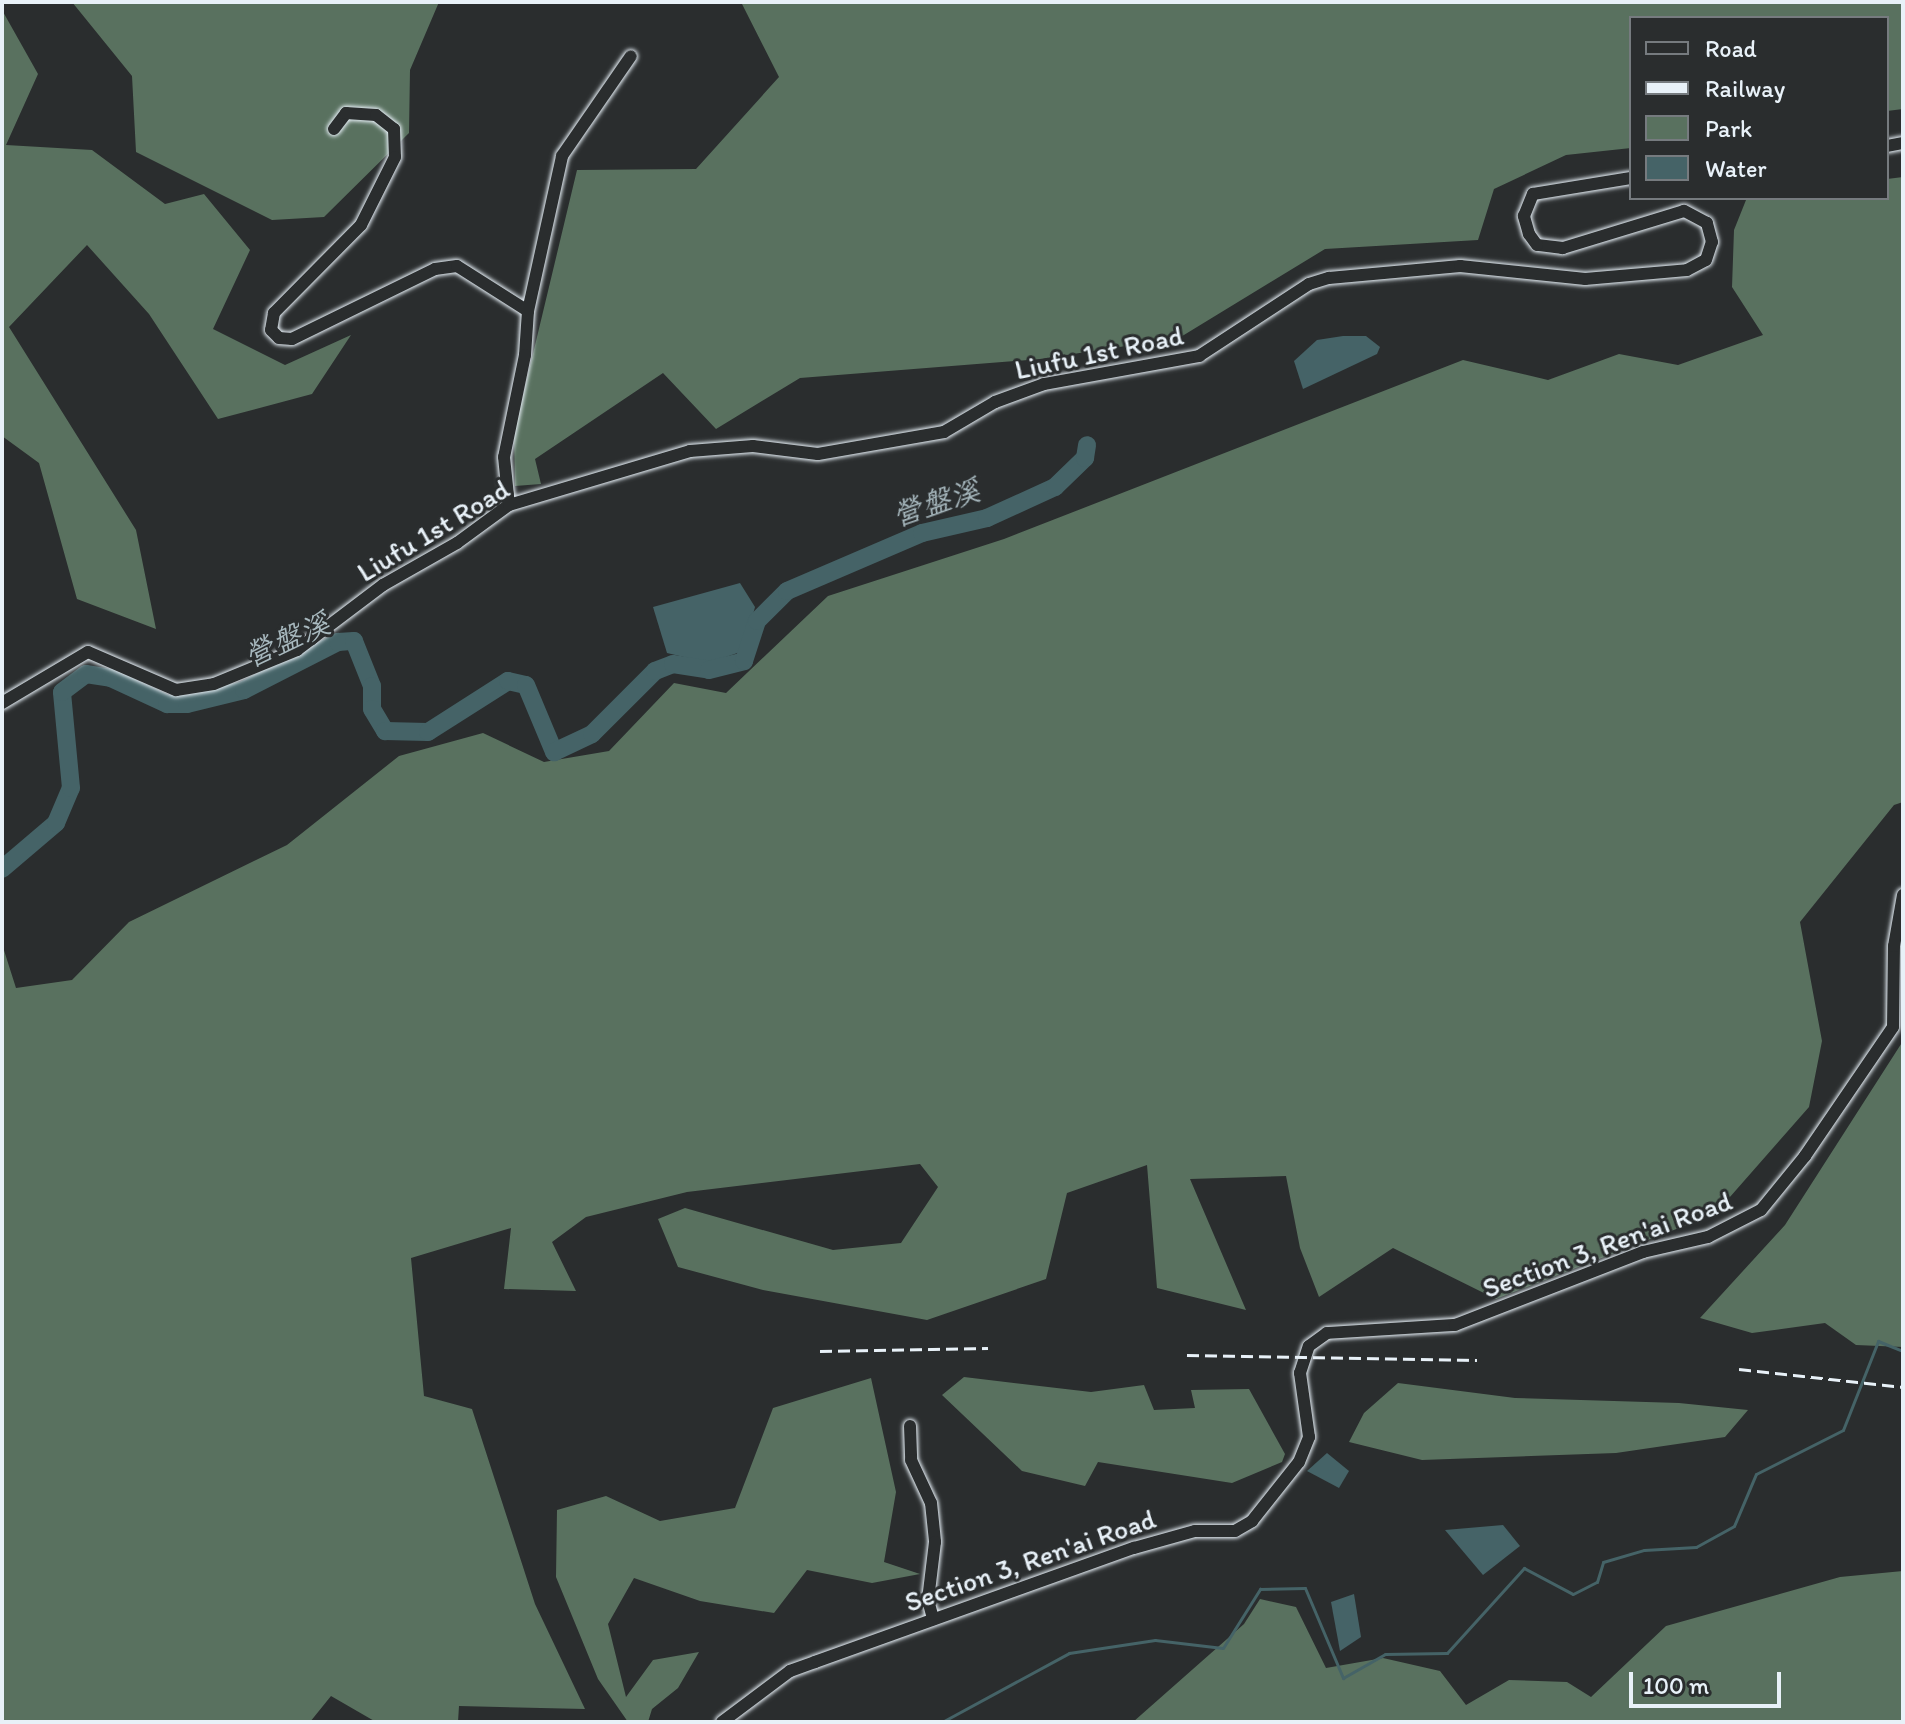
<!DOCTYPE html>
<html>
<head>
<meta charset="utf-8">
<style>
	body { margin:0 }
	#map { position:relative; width:1905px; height:1724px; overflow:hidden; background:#2a2d2e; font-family:Itim,"LXGW WenKai TC",sans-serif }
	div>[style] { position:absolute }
	.green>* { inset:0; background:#59715f }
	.water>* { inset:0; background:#456367 }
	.stream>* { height:3px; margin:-1.5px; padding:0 1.5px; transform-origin:1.5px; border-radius:1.5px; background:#456367 }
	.river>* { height:18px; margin:-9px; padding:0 9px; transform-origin:9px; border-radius:9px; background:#456367 }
	.roads { filter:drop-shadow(0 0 2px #e8f1f8) drop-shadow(0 0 2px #e8f1f8) }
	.minor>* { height:12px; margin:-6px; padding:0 6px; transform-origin:6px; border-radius:6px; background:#2a2d2e }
	.rail>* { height:3px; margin-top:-1.5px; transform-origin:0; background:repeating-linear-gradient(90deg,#e8f1f8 0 12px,transparent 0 18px) }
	span { translate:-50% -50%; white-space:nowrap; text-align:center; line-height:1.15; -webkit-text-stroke:6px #2a2d2e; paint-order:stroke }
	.street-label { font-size:28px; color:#e8f1f8 }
	.water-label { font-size:30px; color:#a7b8be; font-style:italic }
	.frame { position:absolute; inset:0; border:4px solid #e8f1f8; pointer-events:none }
	.legend { position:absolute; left:1629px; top:16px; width:260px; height:184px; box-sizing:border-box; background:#2a2d2e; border:2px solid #767b7f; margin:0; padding:10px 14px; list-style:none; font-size:24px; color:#e8f1f8 }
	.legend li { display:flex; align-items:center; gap:16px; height:40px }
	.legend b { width:40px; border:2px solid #767b7f }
	.scale { position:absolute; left:1629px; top:1672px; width:152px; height:36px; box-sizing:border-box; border:4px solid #e8f1f8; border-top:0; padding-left:10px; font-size:24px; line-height:28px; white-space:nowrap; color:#e8f1f8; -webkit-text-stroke:6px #2a2d2e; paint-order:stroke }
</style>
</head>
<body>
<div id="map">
	<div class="green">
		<div style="clip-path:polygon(72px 2px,439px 2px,410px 70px,409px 133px,324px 217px,272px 220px,136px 152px,132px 76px)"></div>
		<div style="clip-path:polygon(741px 2px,1903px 2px,1903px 109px,1887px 111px,1887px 18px,1631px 18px,1631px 148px,1566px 155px,1494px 189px,1478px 240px,1325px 249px,1179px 338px,1040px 359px,800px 378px,716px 429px,663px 373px,535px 459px,541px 484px,515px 486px,514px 433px,577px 170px,696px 169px,779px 77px)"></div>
		<div style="clip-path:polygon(2px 10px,38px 74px,6px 145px,92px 150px,165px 204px,204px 194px,250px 250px,213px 329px,285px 365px,351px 335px,312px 394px,218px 419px,149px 314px,87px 245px,9px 327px,136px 530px,156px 629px,77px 599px,39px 463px,2px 436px)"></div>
		<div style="clip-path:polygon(1903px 177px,1903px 802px,1894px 805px,1800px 922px,1822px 1041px,1809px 1107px,1715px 1214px,1496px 1299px,1393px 1248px,1319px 1297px,1300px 1248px,1286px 1176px,1190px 1179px,1246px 1310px,1157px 1288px,1147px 1165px,1067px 1193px,1046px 1279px,927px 1320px,763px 1290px,678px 1267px,658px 1219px,685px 1208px,833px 1250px,901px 1243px,938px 1187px,920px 1164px,687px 1192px,586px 1217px,552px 1242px,576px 1291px,504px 1289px,511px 1228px,411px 1258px,424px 1396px,472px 1409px,535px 1604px,585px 1709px,459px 1706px,458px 1722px,376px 1722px,331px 1696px,310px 1722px,2px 1722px,2px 944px,16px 988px,72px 980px,129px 922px,287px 845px,399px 756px,483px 733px,544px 762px,609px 751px,674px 683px,726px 693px,828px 596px,1004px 539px,1463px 360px,1548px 380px,1619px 354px,1678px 365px,1763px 335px,1732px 287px,1734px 230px,1746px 200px,1887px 198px,1887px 179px)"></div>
		<div style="clip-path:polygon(1903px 1041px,1903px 1347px,1856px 1345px,1825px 1323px,1752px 1333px,1700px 1318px,1785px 1225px)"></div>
		<div style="clip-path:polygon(964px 1377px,1091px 1392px,1144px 1385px,1154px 1410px,1195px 1408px,1191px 1390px,1249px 1389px,1285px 1454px,1282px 1462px,1232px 1483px,1098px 1462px,1085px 1486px,1022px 1471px,942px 1395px)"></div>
		<div style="clip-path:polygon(871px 1378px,896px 1492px,884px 1562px,920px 1574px,872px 1583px,807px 1570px,774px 1613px,700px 1601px,634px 1578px,608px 1624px,626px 1697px,653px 1660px,699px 1652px,678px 1688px,652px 1709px,648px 1722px,628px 1722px,598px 1679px,556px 1577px,557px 1510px,606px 1496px,660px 1521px,735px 1508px,773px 1408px)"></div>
		<div style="clip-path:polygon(1398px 1383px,1515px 1398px,1679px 1403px,1748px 1410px,1725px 1437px,1616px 1453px,1422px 1460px,1349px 1442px,1364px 1413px)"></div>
		<div style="clip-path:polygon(1903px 1571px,1903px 1722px,1133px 1722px,1244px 1624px,1260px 1599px,1296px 1607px,1326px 1668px,1383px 1658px,1440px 1671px,1466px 1705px,1509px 1680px,1567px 1682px,1591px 1697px,1666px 1626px,1840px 1577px)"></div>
	</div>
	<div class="water">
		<div style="clip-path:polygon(1343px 336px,1366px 336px,1380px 347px,1377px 354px,1303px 389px,1294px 361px,1317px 340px)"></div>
		<div style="clip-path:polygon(740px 583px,755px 607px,743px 651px,709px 663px,667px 653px,653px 607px)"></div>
		<div style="clip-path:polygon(1327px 1453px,1349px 1471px,1339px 1488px,1307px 1471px)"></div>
		<div style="clip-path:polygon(1503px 1525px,1520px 1546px,1483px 1575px,1445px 1530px)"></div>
		<div style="clip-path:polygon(1354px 1594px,1361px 1637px,1340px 1651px,1331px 1602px)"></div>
	</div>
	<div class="stream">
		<div style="left:942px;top:1722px;width:145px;rotate:-28.5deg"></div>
		<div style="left:1069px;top:1653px;width:87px;rotate:-8.6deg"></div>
		<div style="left:1155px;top:1640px;width:68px;rotate:6.7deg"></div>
		<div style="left:1223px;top:1648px;width:70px;rotate:-57.9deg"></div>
		<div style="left:1260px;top:1589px;width:45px;rotate:-1.3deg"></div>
		<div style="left:1305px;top:1588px;width:98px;rotate:67.1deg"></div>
		<div style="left:1343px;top:1678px;width:48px;rotate:-29.7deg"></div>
		<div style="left:1385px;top:1654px;width:62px;rotate:-0.9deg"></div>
		<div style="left:1447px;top:1653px;width:115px;rotate:-47.8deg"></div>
		<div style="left:1524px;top:1568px;width:55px;rotate:28deg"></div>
		<div style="left:1573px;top:1594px;width:27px;rotate:-27deg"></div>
		<div style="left:1597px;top:1582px;width:21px;rotate:-73deg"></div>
		<div style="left:1603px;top:1562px;width:43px;rotate:-16.3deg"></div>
		<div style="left:1644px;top:1550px;width:52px;rotate:-3.3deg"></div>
		<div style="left:1696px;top:1547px;width:43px;rotate:-28.9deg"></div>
		<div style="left:1734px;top:1526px;width:56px;rotate:-67.1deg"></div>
		<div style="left:1756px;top:1474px;width:97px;rotate:-26.8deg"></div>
		<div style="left:1843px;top:1430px;width:96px;rotate:-68.5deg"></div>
		<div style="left:1878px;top:1341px;width:27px;rotate:22deg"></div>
	</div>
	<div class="river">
		<div style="left:2px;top:869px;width:71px;rotate:-40.4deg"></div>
		<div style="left:56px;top:823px;width:38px;rotate:-67deg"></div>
		<div style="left:71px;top:788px;width:96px;rotate:-95.4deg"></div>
		<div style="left:62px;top:692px;width:30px;rotate:-37deg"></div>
		<div style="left:86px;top:674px;width:25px;rotate:9deg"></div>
		<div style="left:111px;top:678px;width:62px;rotate:24.9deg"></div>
		<div style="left:167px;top:704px;width:20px"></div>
		<div style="left:187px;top:704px;width:59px;rotate:-13.8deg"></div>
		<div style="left:244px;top:690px;width:106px;rotate:-27.1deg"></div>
		<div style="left:338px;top:642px;width:16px;rotate:-4deg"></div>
		<div style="left:354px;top:641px;width:48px;rotate:68.2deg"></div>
		<div style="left:372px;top:686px;width:23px;rotate:90deg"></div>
		<div style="left:372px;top:709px;width:26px;rotate:59deg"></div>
		<div style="left:385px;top:731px;width:43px;rotate:1.3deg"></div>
		<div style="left:428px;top:732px;width:95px;rotate:-32.5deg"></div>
		<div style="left:508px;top:681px;width:18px;rotate:13deg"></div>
		<div style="left:526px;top:685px;width:73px;rotate:67.3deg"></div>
		<div style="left:554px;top:752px;width:42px;rotate:-25.3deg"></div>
		<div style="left:592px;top:734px;width:89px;rotate:-45deg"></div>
		<div style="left:655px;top:671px;width:19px;rotate:-21deg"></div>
		<div style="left:673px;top:664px;width:36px;rotate:9deg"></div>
		<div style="left:709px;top:670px;width:36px;rotate:-14deg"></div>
		<div style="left:744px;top:661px;width:42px;rotate:-72deg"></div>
		<div style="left:757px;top:621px;width:42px;rotate:-45deg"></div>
		<div style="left:787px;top:591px;width:147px;rotate:-23.2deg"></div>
		<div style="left:922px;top:533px;width:67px;rotate:-13deg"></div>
		<div style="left:987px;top:518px;width:75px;rotate:-24.5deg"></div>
		<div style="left:1055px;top:487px;width:42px;rotate:-44deg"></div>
		<div style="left:1085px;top:458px;width:13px;rotate:-81deg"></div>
	</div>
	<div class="roads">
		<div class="minor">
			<div style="left:334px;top:129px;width:20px;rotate:-53deg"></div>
			<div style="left:346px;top:113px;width:30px;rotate:4deg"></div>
			<div style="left:376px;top:115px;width:23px;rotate:38deg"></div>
			<div style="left:394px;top:129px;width:28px;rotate:88deg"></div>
			<div style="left:395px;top:157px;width:76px;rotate:116.6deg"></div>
			<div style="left:361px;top:225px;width:124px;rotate:134.7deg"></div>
			<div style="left:274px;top:313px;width:17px;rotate:100deg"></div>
			<div style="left:271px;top:330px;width:11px;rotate:45deg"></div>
			<div style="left:279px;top:338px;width:13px;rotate:4deg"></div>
			<div style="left:292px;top:339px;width:159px;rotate:-26.1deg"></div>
			<div style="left:435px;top:269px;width:22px;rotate:-8deg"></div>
			<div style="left:457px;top:266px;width:84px;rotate:32.4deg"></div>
			<div style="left:528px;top:311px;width:44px;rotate:93.9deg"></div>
			<div style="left:525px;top:355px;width:104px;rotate:101.6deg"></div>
			<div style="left:504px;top:457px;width:48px;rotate:84.1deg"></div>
			<div style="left:1887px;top:146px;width:16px;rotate:-11deg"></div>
			<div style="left:528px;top:311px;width:159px;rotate:-77.6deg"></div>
			<div style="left:562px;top:156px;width:121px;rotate:-55.4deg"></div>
			<div style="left:2px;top:703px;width:100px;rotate:-30.7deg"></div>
			<div style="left:88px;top:652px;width:96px;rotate:23.4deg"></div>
			<div style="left:176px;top:690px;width:38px;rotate:-9deg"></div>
			<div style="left:214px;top:684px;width:90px;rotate:-22.3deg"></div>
			<div style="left:297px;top:650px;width:108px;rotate:-37.1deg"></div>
			<div style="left:383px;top:585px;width:85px;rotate:-29.6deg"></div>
			<div style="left:457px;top:543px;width:64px;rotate:-36.2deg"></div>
			<div style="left:509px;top:505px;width:189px;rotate:-16.6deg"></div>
			<div style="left:690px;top:451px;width:63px;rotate:-4.5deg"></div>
			<div style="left:753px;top:446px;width:65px;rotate:7deg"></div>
			<div style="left:818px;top:454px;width:128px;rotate:-9.9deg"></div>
			<div style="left:944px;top:432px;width:59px;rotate:-30.5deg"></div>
			<div style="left:995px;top:402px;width:52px;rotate:-20.2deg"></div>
			<div style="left:1044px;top:384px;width:158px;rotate:-10.2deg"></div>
			<div style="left:1199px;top:356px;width:131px;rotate:-33.2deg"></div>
			<div style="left:1309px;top:284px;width:21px;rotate:-17deg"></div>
			<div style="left:1329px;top:278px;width:132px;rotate:-5.2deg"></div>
			<div style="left:1460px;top:266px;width:126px;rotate:5.9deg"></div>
			<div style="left:1585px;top:279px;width:102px;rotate:-5deg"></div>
			<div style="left:1687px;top:270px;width:21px;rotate:-28deg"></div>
			<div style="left:1706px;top:260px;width:19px;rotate:-72deg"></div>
			<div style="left:1712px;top:242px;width:20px;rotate:-105deg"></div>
			<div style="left:1707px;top:223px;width:26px;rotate:-152deg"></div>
			<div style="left:1684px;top:211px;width:127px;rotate:163deg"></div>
			<div style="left:1563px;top:248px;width:26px;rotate:-173deg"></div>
			<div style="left:1537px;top:245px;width:14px;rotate:-126deg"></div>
			<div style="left:1529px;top:234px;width:19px;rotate:-106deg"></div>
			<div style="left:1524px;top:216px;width:24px;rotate:-68deg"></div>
			<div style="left:1533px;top:194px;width:99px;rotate:-9.3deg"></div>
			<div style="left:910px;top:1426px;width:34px;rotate:88deg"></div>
			<div style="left:911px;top:1460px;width:47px;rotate:65.1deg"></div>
			<div style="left:931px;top:1503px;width:39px;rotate:84deg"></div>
			<div style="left:935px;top:1542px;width:58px;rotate:96.9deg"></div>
			<div style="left:928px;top:1600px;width:20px;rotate:75deg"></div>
			<div style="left:722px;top:1722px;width:85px;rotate:-36.9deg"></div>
			<div style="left:790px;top:1671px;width:27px;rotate:-20deg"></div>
			<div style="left:815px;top:1662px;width:339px;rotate:-19.7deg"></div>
			<div style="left:1134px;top:1548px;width:63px;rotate:-15.6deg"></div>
			<div style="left:1195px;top:1531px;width:40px"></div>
			<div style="left:1235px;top:1531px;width:20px;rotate:-30deg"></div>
			<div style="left:1252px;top:1521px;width:75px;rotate:-51.5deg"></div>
			<div style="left:1299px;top:1462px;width:27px;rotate:-68deg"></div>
			<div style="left:1309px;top:1437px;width:65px;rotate:-98deg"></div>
			<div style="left:1300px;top:1373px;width:28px;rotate:-72deg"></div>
			<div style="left:1309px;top:1346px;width:22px;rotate:-36deg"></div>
			<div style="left:1327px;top:1333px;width:128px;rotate:-3.6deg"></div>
			<div style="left:1455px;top:1325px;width:202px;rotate:-21.2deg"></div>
			<div style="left:1643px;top:1252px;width:67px;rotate:-13deg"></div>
			<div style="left:1708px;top:1237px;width:59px;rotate:-27deg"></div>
			<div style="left:1761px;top:1210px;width:70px;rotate:-50.8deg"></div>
			<div style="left:1805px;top:1156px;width:156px;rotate:-55.7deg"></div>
			<div style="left:1893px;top:1027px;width:81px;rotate:-89.3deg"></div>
			<div style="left:1894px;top:946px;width:52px;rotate:-80deg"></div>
		</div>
	</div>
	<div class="rail">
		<div style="left:820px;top:1351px;width:168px;rotate:-1deg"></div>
		<div style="left:1187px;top:1355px;width:290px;rotate:1deg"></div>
		<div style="left:1739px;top:1369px;width:165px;rotate:6.3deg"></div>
	</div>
	<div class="street-label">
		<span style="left:1099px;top:352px;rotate:-12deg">Liufu 1st Road</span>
		<span style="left:433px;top:530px;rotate:-31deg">Liufu 1st Road</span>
		<span style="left:1607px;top:1244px;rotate:-20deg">Section 3, Ren'ai Road</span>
		<span style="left:1030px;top:1560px;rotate:-19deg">Section 3, Ren'ai Road</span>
	</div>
	<div class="water-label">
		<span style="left:936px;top:503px;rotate:-18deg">營盤溪</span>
		<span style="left:287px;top:640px;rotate:-24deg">營盤溪</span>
	</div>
	<div class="frame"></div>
	<ul class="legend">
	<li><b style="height:10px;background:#2a2d2e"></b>Road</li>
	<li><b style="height:10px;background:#e8f1f8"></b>Railway</li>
	<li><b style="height:22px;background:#59715f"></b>Park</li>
	<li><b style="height:22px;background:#456367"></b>Water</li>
	</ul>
	<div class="scale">100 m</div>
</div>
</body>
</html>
